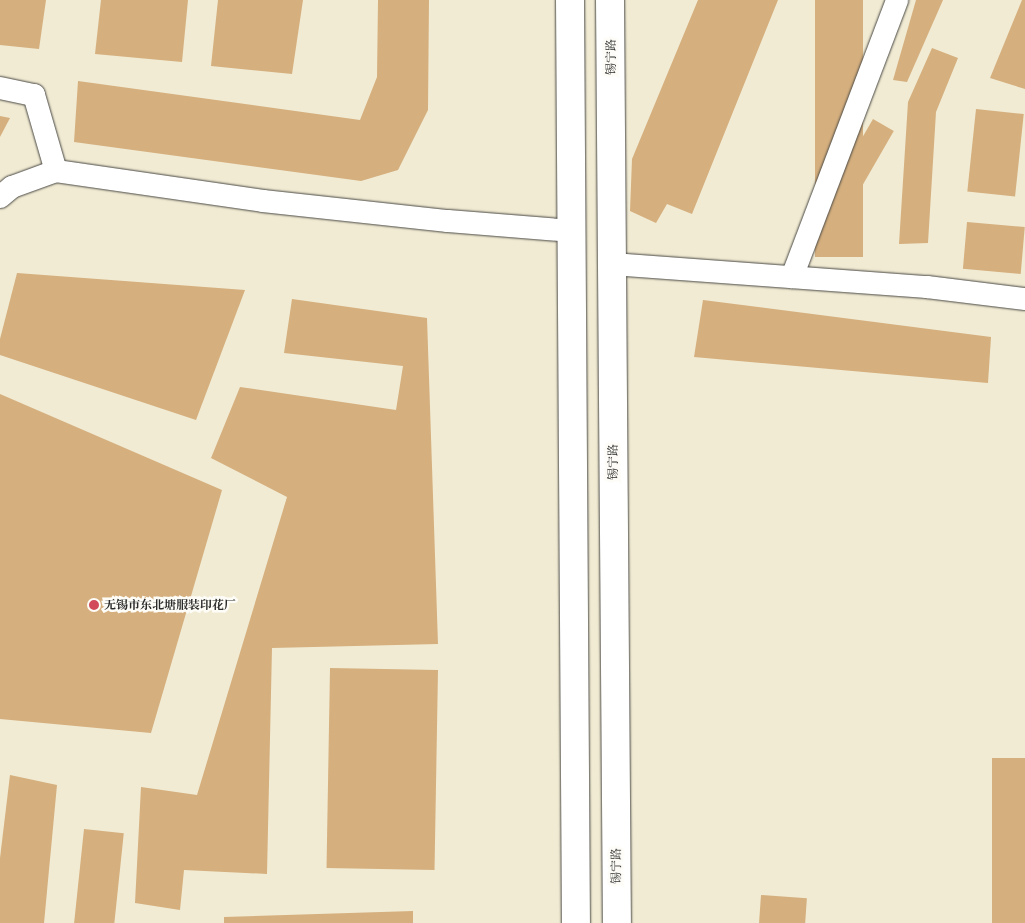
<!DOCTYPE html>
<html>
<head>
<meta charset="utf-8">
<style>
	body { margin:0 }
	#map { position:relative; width:1025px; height:923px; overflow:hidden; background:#f1ebd3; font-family:"Libre Caslon Text","Noto Serif SC",serif }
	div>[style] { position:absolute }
	.building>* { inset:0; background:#d5af7e; transform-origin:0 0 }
	.roads { filter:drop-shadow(0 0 1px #494844) drop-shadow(0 0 1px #494844) }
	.street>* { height:22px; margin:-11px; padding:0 11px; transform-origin:11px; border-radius:11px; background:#fff }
	.primary>* { height:28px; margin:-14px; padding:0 14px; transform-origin:14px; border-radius:14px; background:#fff }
	.dots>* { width:14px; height:14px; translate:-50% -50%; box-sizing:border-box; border:2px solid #fdfcf7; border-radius:50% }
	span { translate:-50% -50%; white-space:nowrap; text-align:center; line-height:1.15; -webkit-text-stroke:5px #fdfcf7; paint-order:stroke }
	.street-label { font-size:12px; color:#2b2b2b }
	.poi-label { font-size:12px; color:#2b2b2b; font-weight:700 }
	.left { translate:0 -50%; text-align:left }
</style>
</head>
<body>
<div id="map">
	<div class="building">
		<div style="clip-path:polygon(0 0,46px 0,39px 49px,0 45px)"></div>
		<div style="clip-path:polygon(101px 0,188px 0,182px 62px,95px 54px)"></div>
		<div style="clip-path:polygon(218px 0,303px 0,292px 74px,211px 66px)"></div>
		<div style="clip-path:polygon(378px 0,429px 0,428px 110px,398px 170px,361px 181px,74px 142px,78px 81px,360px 120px,377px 77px)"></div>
		<div style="clip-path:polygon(698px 0,778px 0,692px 214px,667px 204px,656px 223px,630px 211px,632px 159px)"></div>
		<div style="left:815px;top:0;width:48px;height:257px"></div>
		<div style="clip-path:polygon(916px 0,943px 0,907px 82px,893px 80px)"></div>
		<div style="clip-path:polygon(1022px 0,1025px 0,1025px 89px,990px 78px)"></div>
		<div style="clip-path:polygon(932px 48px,958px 58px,936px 112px,928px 243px,899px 244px,908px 102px)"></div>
		<div style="left:976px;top:109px;width:48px;height:83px;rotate:6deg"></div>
		<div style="clip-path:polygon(0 116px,10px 118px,0 137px)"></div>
		<div style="left:873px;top:119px;width:24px;height:79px;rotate:30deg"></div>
		<div style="left:967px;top:222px;width:58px;height:47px;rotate:5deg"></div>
		<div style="clip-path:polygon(17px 273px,245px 290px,196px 420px,0 355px,0 339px)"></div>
		<div style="clip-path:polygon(292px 299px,427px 318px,438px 644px,272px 648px,267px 874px,184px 870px,180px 910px,135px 903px,141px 787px,197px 795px,287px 497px,211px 458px,240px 387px,396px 410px,403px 366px,284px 353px)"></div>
		<div style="clip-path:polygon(703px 300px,991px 337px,988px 383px,694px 357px)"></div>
		<div style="clip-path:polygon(0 394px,222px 490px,151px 733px,0 719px)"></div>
		<div style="left:438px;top:670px;width:200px;height:108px;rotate:91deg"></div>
		<div style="left:1025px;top:758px;width:165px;height:33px;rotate:90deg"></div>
		<div style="clip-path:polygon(10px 775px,57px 785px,44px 923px,0 923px,0 858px)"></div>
		<div style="left:84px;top:829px;width:40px;height:95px;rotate:6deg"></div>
		<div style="left:761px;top:895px;width:46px;height:28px;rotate:4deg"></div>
		<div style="clip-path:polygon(413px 911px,413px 923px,224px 923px,224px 917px)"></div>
	</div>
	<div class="roads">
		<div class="street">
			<div style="left:0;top:88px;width:35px;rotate:12deg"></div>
			<div style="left:34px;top:95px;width:79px;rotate:73.9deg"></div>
			<div style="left:0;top:197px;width:16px;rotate:-40deg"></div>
			<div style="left:12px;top:187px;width:47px;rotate:-20deg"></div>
			<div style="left:56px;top:171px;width:209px;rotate:8.2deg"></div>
			<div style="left:263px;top:201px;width:186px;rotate:6.2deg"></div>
			<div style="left:448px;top:221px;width:123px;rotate:4.6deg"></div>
			<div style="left:612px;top:264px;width:316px;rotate:4.2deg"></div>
			<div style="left:927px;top:287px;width:99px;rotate:7deg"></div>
			<div style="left:792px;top:277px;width:296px;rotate:-69.2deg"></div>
		</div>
		<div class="primary">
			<div style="left:570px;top:0;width:923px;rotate:89.63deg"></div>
			<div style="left:610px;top:0;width:923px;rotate:89.57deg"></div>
		</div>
	</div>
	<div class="dots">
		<div style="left:94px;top:605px;background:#d1495b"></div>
	</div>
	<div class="street-label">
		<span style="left:611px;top:57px;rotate:-90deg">锡宁路</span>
		<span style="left:613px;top:462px;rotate:-90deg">锡宁路</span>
		<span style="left:616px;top:866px;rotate:-90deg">锡宁路</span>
	</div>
	<div class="poi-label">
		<span class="left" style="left:104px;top:605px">无锡市东北塘服装印花厂</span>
	</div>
</div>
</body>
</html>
